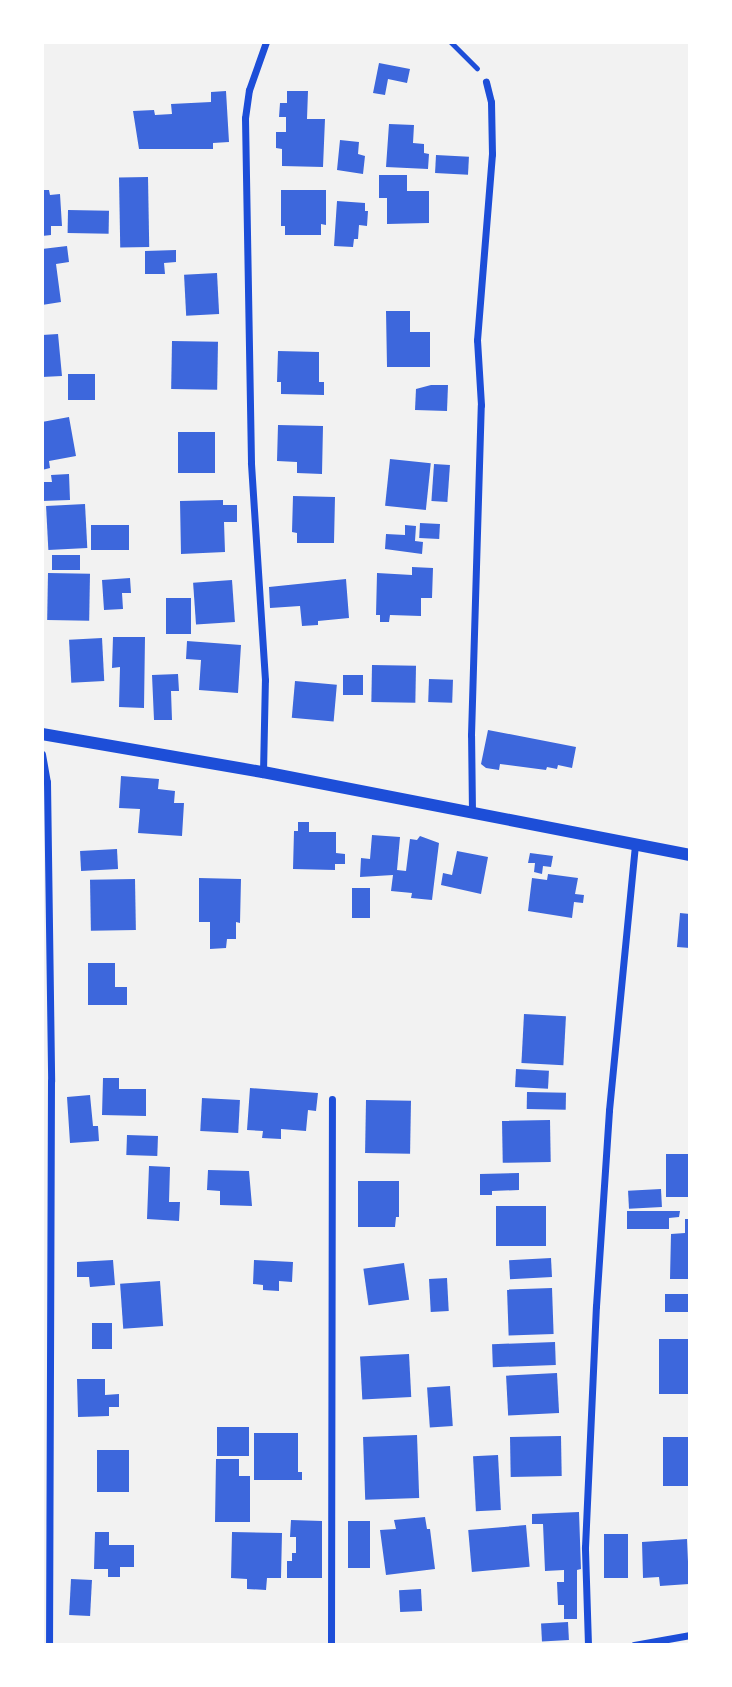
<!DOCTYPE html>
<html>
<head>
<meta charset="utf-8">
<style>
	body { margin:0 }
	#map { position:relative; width:732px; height:1687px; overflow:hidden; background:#f2f2f2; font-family:"Archivo Narrow",sans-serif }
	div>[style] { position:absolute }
	.building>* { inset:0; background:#3d67dc; transform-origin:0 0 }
	.path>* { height:4.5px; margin:-2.25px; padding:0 2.25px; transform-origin:2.25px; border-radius:2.25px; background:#1d4ed8 }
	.minor>* { height:7px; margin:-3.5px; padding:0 3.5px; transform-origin:3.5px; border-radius:3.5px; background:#1d4ed8 }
	.tertiary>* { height:12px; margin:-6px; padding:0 6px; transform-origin:6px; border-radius:6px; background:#1d4ed8 }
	span { translate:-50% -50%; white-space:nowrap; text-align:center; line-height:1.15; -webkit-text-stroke:5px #fff; paint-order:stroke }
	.frame { position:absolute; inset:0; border:44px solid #fff; pointer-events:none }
</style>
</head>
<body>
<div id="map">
	<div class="building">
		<div style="clip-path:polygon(379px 63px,410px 69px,407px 83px,388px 79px,385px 95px,373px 93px)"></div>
		<div style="clip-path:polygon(226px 91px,229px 142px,213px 143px,213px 149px,139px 149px,133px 111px,154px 110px,155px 115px,172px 114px,171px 104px,211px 102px,211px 92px)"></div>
		<div style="clip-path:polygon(287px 91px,308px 91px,307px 119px,325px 119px,323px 167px,282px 166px,282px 149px,276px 148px,276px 132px,286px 132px,286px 117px,279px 117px,280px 103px,287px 103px)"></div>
		<div style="clip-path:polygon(389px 124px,414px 125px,413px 143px,424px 144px,424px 153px,429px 154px,428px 169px,386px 167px)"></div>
		<div style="clip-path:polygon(340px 140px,359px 142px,358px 154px,365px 156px,363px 174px,337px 170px)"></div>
		<div style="left:436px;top:155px;width:33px;height:18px;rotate:3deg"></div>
		<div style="clip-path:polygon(379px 175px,407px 175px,407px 191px,429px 191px,429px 223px,387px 224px,387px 198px,379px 198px)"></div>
		<div style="left:148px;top:177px;width:70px;height:29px;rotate:89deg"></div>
		<div style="clip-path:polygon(42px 190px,49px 190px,50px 195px,60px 194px,62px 226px,51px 226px,51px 235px,42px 236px)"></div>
		<div style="clip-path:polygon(281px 190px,326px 190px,326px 225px,321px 224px,321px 235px,285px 235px,285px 226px,281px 226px)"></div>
		<div style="clip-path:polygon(337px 201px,365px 203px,365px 211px,368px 211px,367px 226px,359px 225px,358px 239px,354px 239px,353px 247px,334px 246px)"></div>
		<div style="left:68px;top:210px;width:41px;height:23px;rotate:1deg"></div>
		<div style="clip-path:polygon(67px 246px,69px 262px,56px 264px,61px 302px,42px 305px,42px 249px)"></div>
		<div style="clip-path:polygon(176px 250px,176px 262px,164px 263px,165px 274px,145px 274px,145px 251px)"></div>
		<div style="left:217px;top:273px;width:41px;height:33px;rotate:87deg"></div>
		<div style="clip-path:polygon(386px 311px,410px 311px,410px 332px,430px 332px,430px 367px,387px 367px)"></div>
		<div style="clip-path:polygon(58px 334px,62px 376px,42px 377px,42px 335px)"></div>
		<div style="left:172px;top:341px;width:46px;height:48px;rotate:1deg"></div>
		<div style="clip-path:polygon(278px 351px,319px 352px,319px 382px,324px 382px,324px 395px,281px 394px,281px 382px,277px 382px)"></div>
		<div style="left:68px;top:374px;width:27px;height:26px"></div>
		<div style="clip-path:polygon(431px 385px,448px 385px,447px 411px,415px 410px,416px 389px)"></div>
		<div style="clip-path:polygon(69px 417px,76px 456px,49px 461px,50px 468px,42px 470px,42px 422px)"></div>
		<div style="clip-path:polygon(278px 425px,323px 426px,322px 474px,297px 473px,297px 462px,277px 461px)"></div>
		<div style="left:178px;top:432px;width:37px;height:41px"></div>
		<div style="left:390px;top:459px;width:41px;height:47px;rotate:6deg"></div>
		<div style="left:434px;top:464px;width:16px;height:37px;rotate:4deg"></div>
		<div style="clip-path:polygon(69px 474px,70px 500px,42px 501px,42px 482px,52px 482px,51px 475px)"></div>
		<div style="clip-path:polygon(293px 496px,335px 497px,334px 543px,297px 543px,297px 533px,292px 532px)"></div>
		<div style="clip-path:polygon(223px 500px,223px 505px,237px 505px,237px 522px,224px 522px,225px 552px,181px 554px,180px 501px)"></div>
		<div style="left:85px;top:504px;width:44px;height:39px;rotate:87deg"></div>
		<div style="left:420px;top:523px;width:20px;height:15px;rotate:3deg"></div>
		<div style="left:129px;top:525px;width:25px;height:38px;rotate:90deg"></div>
		<div style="clip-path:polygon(405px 525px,416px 526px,415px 541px,423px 542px,422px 554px,385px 549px,386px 534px,405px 535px)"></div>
		<div style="left:52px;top:555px;width:28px;height:15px"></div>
		<div style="clip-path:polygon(412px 567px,433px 568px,432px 598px,421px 598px,421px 616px,390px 615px,389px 622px,380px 622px,380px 615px,376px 615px,377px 573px,412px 575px)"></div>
		<div style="left:48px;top:573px;width:42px;height:47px;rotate:1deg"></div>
		<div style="clip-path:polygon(130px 578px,131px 593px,122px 593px,123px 609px,104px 610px,102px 580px)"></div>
		<div style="clip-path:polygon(346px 579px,349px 618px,318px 621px,318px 625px,302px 626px,300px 606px,270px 608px,269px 587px)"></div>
		<div style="left:232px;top:580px;width:42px;height:39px;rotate:86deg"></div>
		<div style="left:166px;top:598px;width:25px;height:36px"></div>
		<div style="clip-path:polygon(113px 637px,145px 637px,144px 708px,119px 707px,120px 667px,112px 668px)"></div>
		<div style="left:102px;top:638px;width:43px;height:33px;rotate:87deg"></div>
		<div style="clip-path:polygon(187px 641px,241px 645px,238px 693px,199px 690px,201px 660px,186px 659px)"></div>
		<div style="left:372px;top:665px;width:44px;height:37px;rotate:1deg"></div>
		<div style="clip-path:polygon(178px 674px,179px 691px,171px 691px,172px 720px,154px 720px,152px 675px)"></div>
		<div style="left:343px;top:675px;width:20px;height:20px"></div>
		<div style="left:429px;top:679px;width:24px;height:23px;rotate:2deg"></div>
		<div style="left:295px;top:681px;width:42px;height:37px;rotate:5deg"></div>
		<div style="clip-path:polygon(488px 730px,576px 747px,572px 768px,558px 765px,557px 769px,547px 767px,546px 770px,500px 764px,499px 770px,486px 768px,481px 764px)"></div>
		<div style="clip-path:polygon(121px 776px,159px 779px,158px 789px,175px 791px,174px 803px,184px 803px,182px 836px,138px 833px,140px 809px,119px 808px)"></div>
		<div style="clip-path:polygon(298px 822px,309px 822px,309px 832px,336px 832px,336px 853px,345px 854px,345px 864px,335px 864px,335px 870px,293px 869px,294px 831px,298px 831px)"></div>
		<div style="clip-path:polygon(372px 835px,400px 837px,397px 870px,406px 871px,410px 839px,417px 840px,420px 836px,439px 843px,432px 900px,411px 898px,412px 893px,391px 891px,393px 875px,360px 877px,361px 858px,370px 859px)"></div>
		<div style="left:117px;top:849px;width:20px;height:37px;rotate:87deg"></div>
		<div style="clip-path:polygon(457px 851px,488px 857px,481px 894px,441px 885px,443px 873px,452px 875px)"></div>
		<div style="clip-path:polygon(530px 853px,553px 856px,551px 867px,543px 866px,542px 874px,534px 872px,535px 863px,528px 863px)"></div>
		<div style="clip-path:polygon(548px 874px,578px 878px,575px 894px,584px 895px,583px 903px,574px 902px,572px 918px,528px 911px,532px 878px,547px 880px)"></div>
		<div style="clip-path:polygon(199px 878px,241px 879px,240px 923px,236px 922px,236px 939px,227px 939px,226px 948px,210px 949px,210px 922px,199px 922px)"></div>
		<div style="left:135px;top:879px;width:51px;height:45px;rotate:89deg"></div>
		<div style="left:352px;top:888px;width:18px;height:30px"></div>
		<div style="clip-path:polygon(680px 913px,690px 914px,690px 948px,677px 947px)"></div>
		<div style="clip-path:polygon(88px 963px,115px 963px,115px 987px,127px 987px,127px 1005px,88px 1005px)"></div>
		<div style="left:524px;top:1014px;width:42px;height:49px;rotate:3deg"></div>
		<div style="left:516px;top:1069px;width:33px;height:18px;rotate:3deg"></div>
		<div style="clip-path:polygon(103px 1078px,119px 1078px,119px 1089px,146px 1089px,146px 1116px,102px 1115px)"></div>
		<div style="clip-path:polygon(250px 1088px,318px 1093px,316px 1111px,308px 1110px,306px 1131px,281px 1129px,281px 1139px,262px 1138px,263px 1131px,247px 1130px)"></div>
		<div style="left:527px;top:1092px;width:39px;height:17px;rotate:1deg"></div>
		<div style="clip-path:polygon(90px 1095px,93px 1126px,98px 1126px,99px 1141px,70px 1143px,67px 1097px)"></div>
		<div style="left:202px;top:1098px;width:38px;height:33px;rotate:3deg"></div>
		<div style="left:366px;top:1100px;width:45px;height:53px;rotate:1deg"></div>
		<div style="left:550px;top:1120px;width:42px;height:48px;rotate:89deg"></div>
		<div style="left:127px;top:1135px;width:31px;height:20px;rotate:2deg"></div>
		<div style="left:690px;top:1154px;width:43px;height:24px;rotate:90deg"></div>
		<div style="clip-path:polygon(149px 1166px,170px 1167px,169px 1202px,180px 1202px,179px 1221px,147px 1219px)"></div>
		<div style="clip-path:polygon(208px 1170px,249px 1171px,252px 1206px,220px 1205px,220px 1191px,207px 1190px)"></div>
		<div style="clip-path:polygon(519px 1173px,519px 1190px,492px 1191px,492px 1195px,480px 1195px,480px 1174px)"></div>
		<div style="clip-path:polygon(358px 1181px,399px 1181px,399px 1217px,396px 1217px,395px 1227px,358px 1227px)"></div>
		<div style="left:661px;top:1189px;width:18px;height:33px;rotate:87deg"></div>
		<div style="left:496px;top:1206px;width:50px;height:40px"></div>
		<div style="clip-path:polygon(627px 1211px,680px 1211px,679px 1217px,669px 1218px,669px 1229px,627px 1229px)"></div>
		<div style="clip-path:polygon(685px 1219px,690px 1219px,690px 1279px,670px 1279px,671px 1234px,685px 1233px)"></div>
		<div style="left:551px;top:1258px;width:19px;height:42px;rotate:87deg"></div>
		<div style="clip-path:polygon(113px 1260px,115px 1285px,90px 1287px,89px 1277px,77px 1277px,77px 1262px)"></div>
		<div style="clip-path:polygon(254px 1260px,293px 1262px,292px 1282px,279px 1281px,279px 1291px,263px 1290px,263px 1285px,253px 1284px)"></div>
		<div style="left:404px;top:1263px;width:37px;height:41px;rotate:82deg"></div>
		<div style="left:447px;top:1278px;width:33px;height:18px;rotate:87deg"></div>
		<div style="left:160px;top:1281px;width:45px;height:40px;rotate:86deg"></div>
		<div style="left:552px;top:1288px;width:46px;height:45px;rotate:88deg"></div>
		<div style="left:690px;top:1294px;width:18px;height:25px;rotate:90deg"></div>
		<div style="left:92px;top:1323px;width:20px;height:26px"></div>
		<div style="left:690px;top:1339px;width:55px;height:31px;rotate:90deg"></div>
		<div style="left:555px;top:1342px;width:23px;height:63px;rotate:88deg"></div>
		<div style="left:409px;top:1354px;width:43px;height:49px;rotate:87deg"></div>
		<div style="left:557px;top:1373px;width:40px;height:51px;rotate:87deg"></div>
		<div style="clip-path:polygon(77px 1379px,105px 1379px,105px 1395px,119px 1394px,119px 1407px,109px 1407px,109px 1416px,78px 1417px)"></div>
		<div style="left:450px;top:1386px;width:40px;height:23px;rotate:86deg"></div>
		<div style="left:217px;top:1427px;width:32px;height:29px"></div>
		<div style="clip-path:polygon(254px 1433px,298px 1433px,298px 1472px,302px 1472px,302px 1480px,254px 1480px)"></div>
		<div style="left:417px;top:1435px;width:63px;height:54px;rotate:88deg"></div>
		<div style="left:561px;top:1436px;width:40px;height:51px;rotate:89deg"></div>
		<div style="left:690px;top:1437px;width:49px;height:27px;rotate:90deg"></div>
		<div style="left:97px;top:1450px;width:32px;height:42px"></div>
		<div style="left:498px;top:1455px;width:55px;height:25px;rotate:87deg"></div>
		<div style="clip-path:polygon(216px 1459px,239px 1459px,239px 1476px,250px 1476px,250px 1522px,215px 1522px)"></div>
		<div style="clip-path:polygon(579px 1512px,581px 1569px,577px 1570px,577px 1619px,564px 1619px,564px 1605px,558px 1605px,557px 1582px,564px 1582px,564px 1570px,545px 1571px,543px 1524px,532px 1524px,532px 1514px)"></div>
		<div style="clip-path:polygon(425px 1517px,427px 1529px,430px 1529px,435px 1569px,386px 1575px,380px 1530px,396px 1529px,394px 1520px)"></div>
		<div style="clip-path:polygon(291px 1520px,322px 1521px,322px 1578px,287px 1578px,287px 1561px,292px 1561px,292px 1553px,296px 1553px,296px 1537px,290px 1537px)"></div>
		<div style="left:348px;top:1521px;width:22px;height:47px"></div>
		<div style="left:526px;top:1525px;width:42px;height:58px;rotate:85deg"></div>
		<div style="clip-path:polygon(95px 1532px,109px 1532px,109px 1545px,134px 1545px,134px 1567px,120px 1567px,120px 1577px,108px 1577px,108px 1569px,94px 1569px)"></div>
		<div style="clip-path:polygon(232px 1532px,282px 1533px,281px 1578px,267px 1578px,266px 1590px,247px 1589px,247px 1579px,231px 1578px)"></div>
		<div style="left:604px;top:1534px;width:24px;height:44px"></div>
		<div style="clip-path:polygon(687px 1539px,689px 1584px,660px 1586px,659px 1577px,643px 1578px,642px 1542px)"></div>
		<div style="left:71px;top:1579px;width:21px;height:36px;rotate:3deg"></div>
		<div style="left:421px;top:1589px;width:22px;height:22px;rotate:87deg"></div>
		<div style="left:568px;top:1622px;width:18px;height:27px;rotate:87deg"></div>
	</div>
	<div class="path">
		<div style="left:451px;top:42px;width:37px;rotate:45deg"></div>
	</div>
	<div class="minor">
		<div style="left:42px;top:754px;width:28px;rotate:80deg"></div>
		<div style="left:47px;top:782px;width:299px;rotate:89.2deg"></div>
		<div style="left:51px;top:1081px;width:564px;rotate:90.2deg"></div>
		<div style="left:263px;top:772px;width:92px;rotate:-88.8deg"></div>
		<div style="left:265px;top:680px;width:218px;rotate:-93.7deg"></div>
		<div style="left:251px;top:462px;width:344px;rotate:-91deg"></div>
		<div style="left:245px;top:118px;width:28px;rotate:-82deg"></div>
		<div style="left:249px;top:90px;width:51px;rotate:-70.5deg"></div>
		<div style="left:472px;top:812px;width:77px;rotate:-90.7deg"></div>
		<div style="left:471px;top:735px;width:330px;rotate:-88.3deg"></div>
		<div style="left:481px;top:405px;width:65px;rotate:-93.5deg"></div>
		<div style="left:477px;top:340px;width:187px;rotate:-85.4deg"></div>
		<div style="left:492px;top:154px;width:52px;rotate:-91.1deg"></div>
		<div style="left:491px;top:102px;width:21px;rotate:-104deg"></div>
		<div style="left:331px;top:1645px;width:546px;rotate:-89.9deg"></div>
		<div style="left:588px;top:1645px;width:98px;rotate:-91.8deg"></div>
		<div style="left:585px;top:1547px;width:241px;rotate:-87.4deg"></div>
		<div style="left:596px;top:1306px;width:196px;rotate:-86.2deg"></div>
		<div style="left:609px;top:1110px;width:267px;rotate:-84.4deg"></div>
		<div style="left:634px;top:1645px;width:57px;rotate:-10.1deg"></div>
	</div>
	<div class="tertiary">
		<div style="left:42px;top:734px;width:224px;rotate:9.8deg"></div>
		<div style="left:263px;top:772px;width:435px;rotate:11deg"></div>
	</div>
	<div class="frame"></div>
</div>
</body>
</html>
